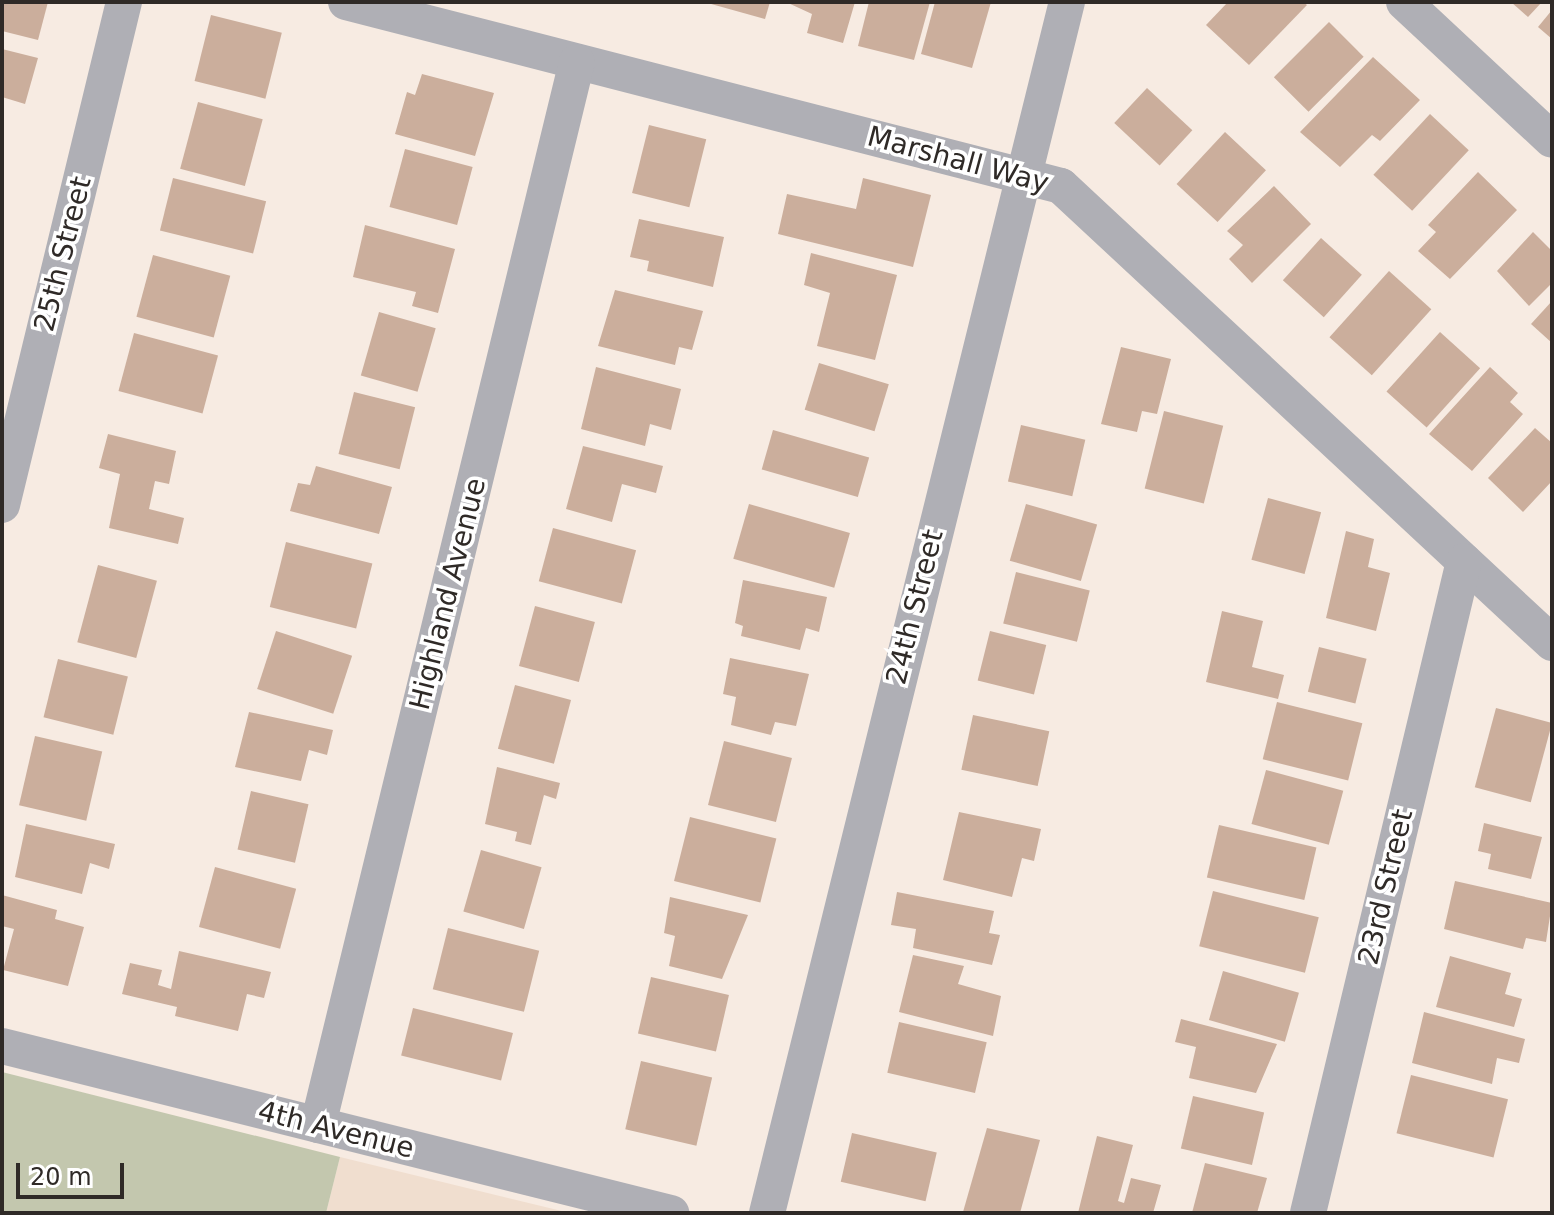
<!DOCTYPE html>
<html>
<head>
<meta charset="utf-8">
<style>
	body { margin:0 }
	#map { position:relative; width:1554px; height:1215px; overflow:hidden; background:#f7ebe2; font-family:"DejaVu Sans",sans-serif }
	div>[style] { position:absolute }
	.built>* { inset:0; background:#f0decf }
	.green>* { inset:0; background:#c3c7ae }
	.building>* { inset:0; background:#cbae9c; transform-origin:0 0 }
	.minor>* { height:36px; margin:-18px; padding:0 18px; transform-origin:18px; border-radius:18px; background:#afafb5 }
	span { translate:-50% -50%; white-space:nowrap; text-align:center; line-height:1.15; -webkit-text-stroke:7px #fff; paint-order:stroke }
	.street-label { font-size:28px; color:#2f2a27 }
	.frame { position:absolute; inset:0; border:4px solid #2f2a27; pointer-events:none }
	.scale { position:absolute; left:16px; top:1163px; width:108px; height:36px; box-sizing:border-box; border:4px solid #2f2a27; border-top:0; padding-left:10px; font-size:24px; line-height:28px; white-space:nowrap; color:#2f2a27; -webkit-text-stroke:6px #fff; paint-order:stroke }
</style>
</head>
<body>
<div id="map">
	<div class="built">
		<div style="clip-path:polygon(340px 1157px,570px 1213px,326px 1213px)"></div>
	</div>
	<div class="green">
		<div style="clip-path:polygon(2px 1072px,340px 1157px,326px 1213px,2px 1213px)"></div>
	</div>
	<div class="building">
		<div style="clip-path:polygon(4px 2px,48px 2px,38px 40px,2px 31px)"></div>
		<div style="clip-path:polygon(704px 2px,770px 2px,765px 19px)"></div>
		<div style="clip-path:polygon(786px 2px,855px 2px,843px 43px,807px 33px,812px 14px)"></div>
		<div style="clip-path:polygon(869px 2px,930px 2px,914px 60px,858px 46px)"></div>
		<div style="clip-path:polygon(935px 2px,991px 2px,972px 68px,921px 54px)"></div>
		<div style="clip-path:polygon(1228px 2px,1303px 2px,1307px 5px,1249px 65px,1206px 25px)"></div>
		<div style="clip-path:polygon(1511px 2px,1542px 2px,1528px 17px)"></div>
		<div style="clip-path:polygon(1552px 10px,1552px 39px,1538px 27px)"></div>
		<div style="left:211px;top:15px;width:73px;height:68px;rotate:14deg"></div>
		<div style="left:1329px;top:22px;width:49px;height:78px;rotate:45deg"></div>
		<div style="clip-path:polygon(2px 49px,38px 58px,25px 104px,2px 97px)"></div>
		<div style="clip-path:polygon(1373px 57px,1420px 100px,1380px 141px,1372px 135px,1340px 167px,1300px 132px)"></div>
		<div style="clip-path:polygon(422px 74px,494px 93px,475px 156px,395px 134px,407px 92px,415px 95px)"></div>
		<div style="left:1147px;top:88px;width:62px;height:48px;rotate:43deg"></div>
		<div style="left:198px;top:102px;width:67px;height:69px;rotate:15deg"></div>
		<div style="left:1430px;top:114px;width:53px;height:83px;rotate:43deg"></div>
		<div style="left:649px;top:125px;width:59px;height:70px;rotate:14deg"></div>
		<div style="left:1225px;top:132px;width:56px;height:71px;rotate:43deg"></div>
		<div style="left:405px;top:149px;width:70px;height:60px;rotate:15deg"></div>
		<div style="clip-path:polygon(1478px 172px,1517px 210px,1450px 279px,1418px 251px,1436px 232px,1428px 225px)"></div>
		<div style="left:173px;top:178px;width:96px;height:54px;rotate:14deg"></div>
		<div style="clip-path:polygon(863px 178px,931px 195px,913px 267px,778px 234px,787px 194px,856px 209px)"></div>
		<div style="clip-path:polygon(1274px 186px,1311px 224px,1252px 283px,1229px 259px,1243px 245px,1227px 231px)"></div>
		<div style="clip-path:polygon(639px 219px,724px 237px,713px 287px,647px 271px,649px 261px,630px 257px)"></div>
		<div style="clip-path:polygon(365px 225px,455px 249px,438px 313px,412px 306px,416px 292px,353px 277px)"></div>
		<div style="clip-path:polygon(1533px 232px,1552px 251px,1552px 283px,1529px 306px,1497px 271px)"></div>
		<div style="left:1321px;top:238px;width:55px;height:57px;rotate:42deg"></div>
		<div style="clip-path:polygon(811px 253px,897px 275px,875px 360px,817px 346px,830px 293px,804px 285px)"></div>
		<div style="left:153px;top:255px;width:80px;height:64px;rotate:15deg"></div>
		<div style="left:1389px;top:271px;width:57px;height:89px;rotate:42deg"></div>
		<div style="clip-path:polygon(615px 290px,703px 311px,692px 350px,679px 347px,675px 365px,598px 346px)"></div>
		<div style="clip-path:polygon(1552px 301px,1552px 343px,1531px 324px)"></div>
		<div style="left:379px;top:312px;width:59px;height:66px;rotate:16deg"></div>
		<div style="left:1440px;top:332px;width:54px;height:80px;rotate:42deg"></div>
		<div style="left:134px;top:333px;width:87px;height:60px;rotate:15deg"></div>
		<div style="clip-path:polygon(1121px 347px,1171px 359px,1157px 414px,1142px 411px,1137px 432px,1101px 424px)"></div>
		<div style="left:819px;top:363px;width:73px;height:49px;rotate:17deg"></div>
		<div style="clip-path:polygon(596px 367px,681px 389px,671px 430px,650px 424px,645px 446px,581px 429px)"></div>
		<div style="clip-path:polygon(1490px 367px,1518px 393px,1510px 402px,1523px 414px,1472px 471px,1429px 434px)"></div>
		<div style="left:354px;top:392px;width:63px;height:64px;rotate:14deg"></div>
		<div style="left:1164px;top:411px;width:61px;height:80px;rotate:14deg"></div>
		<div style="left:1021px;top:425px;width:66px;height:58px;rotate:13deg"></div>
		<div style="clip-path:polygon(1535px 428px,1552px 443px,1552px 481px,1523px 512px,1488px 478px)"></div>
		<div style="left:773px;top:430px;width:100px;height:41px;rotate:16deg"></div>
		<div style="clip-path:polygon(108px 434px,176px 451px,169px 484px,155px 481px,149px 509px,184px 518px,178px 544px,109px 528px,120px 474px,99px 468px)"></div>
		<div style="clip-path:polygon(583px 446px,663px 466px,656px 493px,622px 484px,612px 522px,566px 509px)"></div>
		<div style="clip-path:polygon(316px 466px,392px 487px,379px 534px,290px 511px,298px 483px,310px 485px)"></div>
		<div style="left:1268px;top:498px;width:55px;height:64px;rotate:15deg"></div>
		<div style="left:749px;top:504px;width:105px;height:57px;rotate:16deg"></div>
		<div style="left:1026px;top:504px;width:74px;height:59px;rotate:16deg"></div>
		<div style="left:553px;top:528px;width:86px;height:55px;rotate:15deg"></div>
		<div style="clip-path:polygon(1346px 531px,1374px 539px,1368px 567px,1390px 573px,1376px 631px,1326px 618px)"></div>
		<div style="left:286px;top:542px;width:89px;height:67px;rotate:14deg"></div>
		<div style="left:98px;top:565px;width:61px;height:80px;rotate:15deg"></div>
		<div style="left:1016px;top:572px;width:76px;height:53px;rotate:14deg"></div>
		<div style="clip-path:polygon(743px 580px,827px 597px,819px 632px,806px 628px,800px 650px,741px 636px,743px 626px,735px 623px)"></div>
		<div style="left:535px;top:606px;width:62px;height:62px;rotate:15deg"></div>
		<div style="clip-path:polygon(1222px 611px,1263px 621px,1252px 667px,1284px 675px,1278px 699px,1206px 682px)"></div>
		<div style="left:276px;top:631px;width:80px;height:61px;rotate:18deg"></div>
		<div style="left:990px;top:631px;width:58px;height:51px;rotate:14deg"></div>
		<div style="left:1319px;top:647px;width:49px;height:46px;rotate:14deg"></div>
		<div style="clip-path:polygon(730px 658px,809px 674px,796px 726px,775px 722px,771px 735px,731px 725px,736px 697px,723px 694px)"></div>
		<div style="left:58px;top:659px;width:72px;height:60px;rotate:14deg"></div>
		<div style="left:515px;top:685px;width:58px;height:66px;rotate:15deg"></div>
		<div style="left:1277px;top:702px;width:88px;height:59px;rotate:14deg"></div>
		<div style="left:1496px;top:708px;width:58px;height:82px;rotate:15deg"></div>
		<div style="clip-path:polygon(249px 712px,333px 730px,327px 755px,309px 750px,301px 781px,235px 767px)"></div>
		<div style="left:973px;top:715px;width:78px;height:56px;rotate:12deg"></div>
		<div style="left:35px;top:736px;width:69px;height:71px;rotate:13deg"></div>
		<div style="left:724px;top:741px;width:70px;height:66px;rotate:14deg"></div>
		<div style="clip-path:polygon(497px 767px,560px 783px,556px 799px,544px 795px,531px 845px,515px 841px,517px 832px,485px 824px)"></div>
		<div style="left:1266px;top:770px;width:80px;height:56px;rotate:15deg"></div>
		<div style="left:251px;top:791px;width:59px;height:60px;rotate:13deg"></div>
		<div style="clip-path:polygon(959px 812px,1041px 829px,1034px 861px,1022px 858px,1012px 897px,943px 880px)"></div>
		<div style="left:690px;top:817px;width:89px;height:66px;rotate:14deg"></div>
		<div style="clip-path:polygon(1484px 823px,1542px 837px,1531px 879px,1488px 869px,1491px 854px,1478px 851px)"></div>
		<div style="clip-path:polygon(26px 824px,115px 844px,109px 869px,90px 863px,82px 894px,15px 877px)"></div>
		<div style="left:1219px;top:825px;width:100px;height:54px;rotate:13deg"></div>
		<div style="left:481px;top:850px;width:63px;height:64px;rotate:16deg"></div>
		<div style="left:215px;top:867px;width:84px;height:62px;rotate:15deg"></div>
		<div style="clip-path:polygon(1455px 881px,1552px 903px,1546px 942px,1526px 938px,1523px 949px,1444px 929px)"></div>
		<div style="left:1213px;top:891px;width:109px;height:57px;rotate:14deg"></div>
		<div style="clip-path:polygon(897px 892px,994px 911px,989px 933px,1000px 935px,992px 965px,913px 948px,916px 929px,891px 925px)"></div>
		<div style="clip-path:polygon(2px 895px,57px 910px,55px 919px,84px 927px,68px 986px,3px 970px,14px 929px,2px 926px)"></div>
		<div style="clip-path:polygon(670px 897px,748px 915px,722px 979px,669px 966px,675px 936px,664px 933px)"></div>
		<div style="left:448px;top:928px;width:94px;height:63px;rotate:14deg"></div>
		<div style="clip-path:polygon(179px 951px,271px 972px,264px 998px,247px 994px,238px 1031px,175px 1016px,177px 1007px,122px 994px,130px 963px,162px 970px,158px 985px,171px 989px)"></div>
		<div style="clip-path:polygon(913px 955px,964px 966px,958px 984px,1001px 996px,993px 1036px,899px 1012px)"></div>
		<div style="clip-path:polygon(1450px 956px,1511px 973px,1505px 994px,1522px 999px,1514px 1027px,1436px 1007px)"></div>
		<div style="left:1223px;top:971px;width:79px;height:51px;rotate:16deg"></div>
		<div style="left:651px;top:977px;width:80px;height:58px;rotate:13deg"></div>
		<div style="left:413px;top:1008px;width:103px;height:49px;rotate:14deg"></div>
		<div style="clip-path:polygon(1424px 1012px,1525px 1039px,1519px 1063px,1497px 1058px,1492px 1084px,1412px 1063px)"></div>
		<div style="clip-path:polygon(1181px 1019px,1277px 1044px,1256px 1093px,1189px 1078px,1196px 1047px,1175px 1042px)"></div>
		<div style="left:899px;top:1022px;width:90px;height:52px;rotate:13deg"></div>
		<div style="left:641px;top:1061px;width:73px;height:70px;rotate:13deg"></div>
		<div style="left:1411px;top:1075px;width:100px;height:60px;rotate:14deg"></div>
		<div style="left:1193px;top:1096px;width:73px;height:54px;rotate:13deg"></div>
		<div style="clip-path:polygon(987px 1128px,1040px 1140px,1020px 1213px,963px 1212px)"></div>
		<div style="left:852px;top:1133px;width:87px;height:50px;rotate:13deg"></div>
		<div style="clip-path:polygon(1097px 1136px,1133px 1145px,1118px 1201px,1124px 1203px,1131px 1178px,1161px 1185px,1153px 1213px,1078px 1213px)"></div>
		<div style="clip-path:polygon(1205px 1163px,1267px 1178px,1257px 1213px,1192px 1213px)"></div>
	</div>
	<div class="minor">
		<div style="left:346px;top:2px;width:738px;rotate:14.43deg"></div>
		<div style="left:1061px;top:186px;width:671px;rotate:42.95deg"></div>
		<div style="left:1404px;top:2px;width:202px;rotate:43deg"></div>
		<div style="left:2px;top:505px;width:518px;rotate:-76.37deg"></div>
		<div style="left:2px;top:1046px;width:690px;rotate:14.02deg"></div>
		<div style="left:318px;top:1125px;width:1094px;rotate:-76.31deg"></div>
		<div style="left:767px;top:1213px;width:1248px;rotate:-76.09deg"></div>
		<div style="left:1308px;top:1213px;width:670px;rotate:-76.54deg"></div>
	</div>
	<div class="street-label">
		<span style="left:958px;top:160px;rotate:15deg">Marshall Way</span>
		<span style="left:63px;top:254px;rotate:-76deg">25th Street</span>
		<span style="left:448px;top:594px;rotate:-76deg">Highland Avenue</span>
		<span style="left:915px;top:607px;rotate:-76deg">24th Street</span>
		<span style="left:1386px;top:887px;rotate:-77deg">23rd Street</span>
		<span style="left:336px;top:1130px;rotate:14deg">4th Avenue</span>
	</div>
	<div class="frame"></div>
	<div class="scale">20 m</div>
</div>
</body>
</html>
